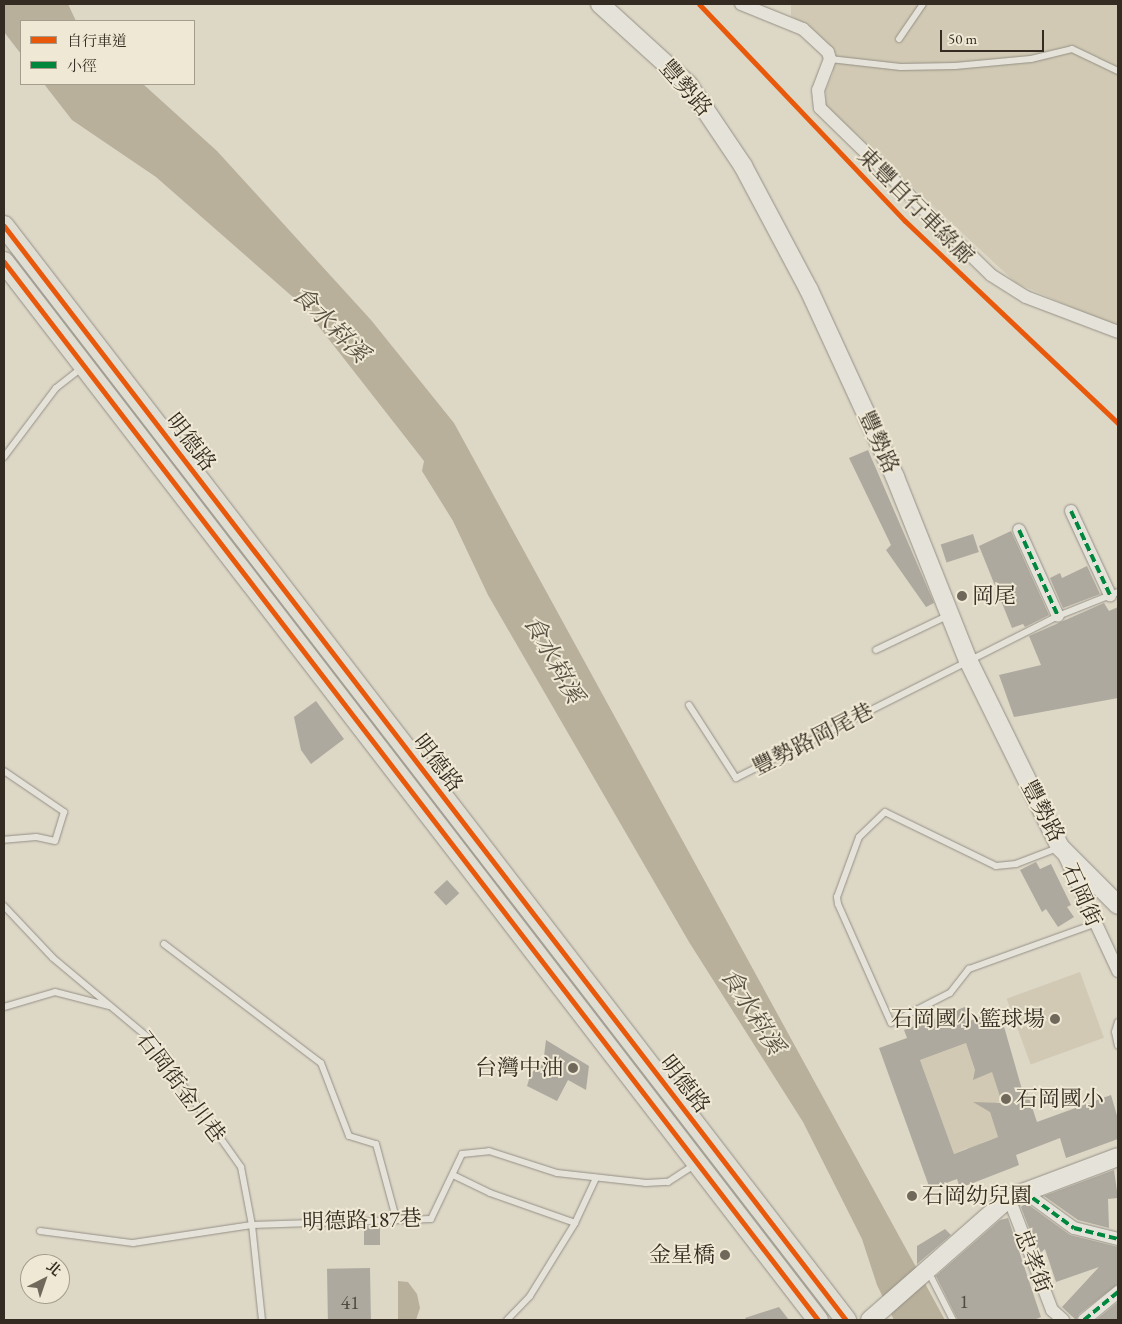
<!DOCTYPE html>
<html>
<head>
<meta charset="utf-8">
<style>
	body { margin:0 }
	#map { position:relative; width:1122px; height:1324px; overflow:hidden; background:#ddd7c6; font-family:"EB Garamond","Noto Serif TC",serif }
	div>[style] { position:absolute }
	.green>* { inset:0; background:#d1c9b3; transform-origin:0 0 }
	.water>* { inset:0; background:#b9b09b }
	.building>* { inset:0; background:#aea99e; transform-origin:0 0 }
	.roads { filter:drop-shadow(0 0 1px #949085) drop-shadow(0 0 1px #949085) }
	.lane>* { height:6px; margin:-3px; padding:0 3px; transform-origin:3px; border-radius:3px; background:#e5e2da }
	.street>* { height:12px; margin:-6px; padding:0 6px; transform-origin:6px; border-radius:6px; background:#e5e2da }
	.secondary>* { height:18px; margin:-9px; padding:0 9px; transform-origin:9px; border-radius:9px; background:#e5e2da }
	.primary>* { height:20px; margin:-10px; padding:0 10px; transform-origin:10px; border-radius:10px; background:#e0ddd3 }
	.quiet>* { height:4px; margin-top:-2px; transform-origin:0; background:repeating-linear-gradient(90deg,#00873e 0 8px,transparent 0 12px) }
	.cycleway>* { height:5px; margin:-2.5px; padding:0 2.5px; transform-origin:2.5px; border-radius:2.5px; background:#e8590c }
	.dots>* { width:14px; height:14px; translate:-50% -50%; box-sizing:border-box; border:2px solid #efe8d4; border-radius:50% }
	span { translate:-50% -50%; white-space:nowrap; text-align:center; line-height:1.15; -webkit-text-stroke:4px #efe8d4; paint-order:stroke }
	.number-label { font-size:20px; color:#524b41 }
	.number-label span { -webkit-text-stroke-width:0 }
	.street-label { font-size:22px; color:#342c22 }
	.poi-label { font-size:22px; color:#342c22 }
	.left { translate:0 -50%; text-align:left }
	.right { translate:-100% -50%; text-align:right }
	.water-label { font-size:24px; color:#574f41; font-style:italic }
	.frame { position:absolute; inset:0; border:5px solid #342c22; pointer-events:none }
	.legend { position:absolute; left:20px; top:20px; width:175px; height:65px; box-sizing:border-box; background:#efe8d4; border:1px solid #a49d8d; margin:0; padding:6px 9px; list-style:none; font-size:15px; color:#342c22 }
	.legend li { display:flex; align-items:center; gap:10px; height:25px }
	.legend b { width:25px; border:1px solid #a49d8d }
	.north { position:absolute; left:20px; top:1254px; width:50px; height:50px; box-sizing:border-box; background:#efe8d4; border:1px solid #a49d8d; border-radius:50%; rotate:41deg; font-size:14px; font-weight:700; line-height:20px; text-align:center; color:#342c22 }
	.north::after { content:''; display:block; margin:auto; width:18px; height:22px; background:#6f685b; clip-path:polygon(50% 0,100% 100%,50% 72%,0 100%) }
	.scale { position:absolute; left:940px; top:30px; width:104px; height:22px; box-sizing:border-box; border:2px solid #342c22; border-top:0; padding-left:6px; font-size:15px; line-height:18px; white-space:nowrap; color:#342c22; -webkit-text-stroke:4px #efe8d4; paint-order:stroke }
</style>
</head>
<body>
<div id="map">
	<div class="green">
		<div style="clip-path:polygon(791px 4px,1118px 4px,1118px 327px,1016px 283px,826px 106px,826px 89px,833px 73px,833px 53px,815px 32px,791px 16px)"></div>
		<div style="left:1080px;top:972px;width:70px;height:78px;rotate:70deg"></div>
		<div style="clip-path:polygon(966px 1043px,975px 1070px,992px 1071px,1001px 1101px,993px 1104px,990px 1112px,998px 1137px,981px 1143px,982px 1148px,977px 1145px,969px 1153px,967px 1148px,954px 1154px,920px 1060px)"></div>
	</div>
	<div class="water">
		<div style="clip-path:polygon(4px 4px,68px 4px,76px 21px,21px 21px,21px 54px,4px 32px)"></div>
		<div style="clip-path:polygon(44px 84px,143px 84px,217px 151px,371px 320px,454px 423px,945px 1320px,894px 1320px,877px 1285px,862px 1239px,803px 1122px,689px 942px,488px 595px,453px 521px,422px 471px,424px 461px,302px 305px,156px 177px,72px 120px)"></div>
		<div style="clip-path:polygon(398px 1281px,408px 1282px,417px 1294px,420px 1308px,416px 1320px,398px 1320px)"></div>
	</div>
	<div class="building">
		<div style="clip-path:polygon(868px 450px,934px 603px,926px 607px,886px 550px,891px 545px,849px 458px)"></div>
		<div style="clip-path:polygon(1011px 531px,1049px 615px,1025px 627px,1023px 624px,1012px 628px,979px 546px)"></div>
		<div style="left:973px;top:534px;width:19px;height:34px;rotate:72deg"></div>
		<div style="clip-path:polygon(1087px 566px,1100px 594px,1063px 608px,1050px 578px,1060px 573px,1062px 578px)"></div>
		<div style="clip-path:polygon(1104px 603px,1109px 611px,1118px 607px,1118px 698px,1014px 717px,999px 675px,1041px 665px,1029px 636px)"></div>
		<div style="clip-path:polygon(316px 701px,344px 739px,311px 764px,301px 750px,294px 717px)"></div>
		<div style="clip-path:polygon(1036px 862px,1040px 869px,1051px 864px,1071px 905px,1067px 907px,1074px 917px,1058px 927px,1046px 909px,1042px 912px,1020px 870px)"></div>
		<div style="left:447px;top:880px;width:18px;height:18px;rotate:47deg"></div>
		<div style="clip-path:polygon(evenodd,965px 1007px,970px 1021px,999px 1009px,1023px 1093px,1027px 1092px,1037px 1122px,1111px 1095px,1118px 1119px,1118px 1139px,1066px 1158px,1060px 1138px,1016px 1155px,1019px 1165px,991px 1176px,960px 1188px,957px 1179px,930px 1189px,879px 1048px,907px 1038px,904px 1030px,965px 1007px,966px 1043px,975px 1070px,973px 1080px,992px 1072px,1002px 1103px,973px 1102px,990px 1112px,998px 1137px,954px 1154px,920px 1060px,966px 1043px)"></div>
		<div style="clip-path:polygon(546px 1040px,589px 1066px,586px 1090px,568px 1080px,557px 1101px,527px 1086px,531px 1073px,543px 1064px)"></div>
		<div style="clip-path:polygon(1114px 1170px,1118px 1198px,1108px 1199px,1109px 1228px,1078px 1220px,1044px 1196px)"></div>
		<div style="clip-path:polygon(1026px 1203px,1070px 1235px,1118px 1247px,1118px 1284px,1079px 1314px,1076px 1320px,1062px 1307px,1099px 1267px,1056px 1282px,1045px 1249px,1039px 1254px,1021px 1207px)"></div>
		<div style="clip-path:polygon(1008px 1218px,1041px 1317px,1034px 1320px,958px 1320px,936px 1276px,1000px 1220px)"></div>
		<div style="left:364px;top:1226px;width:16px;height:19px"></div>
		<div style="clip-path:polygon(945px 1229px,951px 1235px,917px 1264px,917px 1246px)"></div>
		<div style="left:370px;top:1268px;width:52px;height:43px;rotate:89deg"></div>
		<div style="clip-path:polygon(1118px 1302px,1118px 1320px,1096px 1320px)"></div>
		<div style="clip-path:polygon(779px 1307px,789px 1320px,746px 1320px,745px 1318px)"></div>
	</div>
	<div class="roads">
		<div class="lane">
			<div style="left:899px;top:39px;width:42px;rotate:-55.6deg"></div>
			<div style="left:830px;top:59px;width:71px;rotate:6.4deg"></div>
			<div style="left:901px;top:67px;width:54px;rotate:-1.1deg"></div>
			<div style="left:955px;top:66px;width:76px;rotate:-5.3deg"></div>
			<div style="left:1031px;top:59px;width:42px;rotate:-13.7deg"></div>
			<div style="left:1072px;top:49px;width:51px;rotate:25.6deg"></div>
			<div style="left:4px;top:457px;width:86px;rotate:-53deg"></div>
			<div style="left:56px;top:388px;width:33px;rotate:-38deg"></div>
			<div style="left:876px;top:650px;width:81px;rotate:-25.6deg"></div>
			<div style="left:689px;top:705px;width:87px;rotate:57.2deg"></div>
			<div style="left:736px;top:778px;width:360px;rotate:-26.7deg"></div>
			<div style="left:1058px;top:616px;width:65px;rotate:-21.8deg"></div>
			<div style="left:4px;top:771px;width:73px;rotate:34.3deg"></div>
			<div style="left:64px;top:812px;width:30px;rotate:107deg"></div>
			<div style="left:55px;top:841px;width:19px;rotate:-168deg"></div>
			<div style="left:36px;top:837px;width:32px;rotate:175deg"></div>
			<div style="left:1060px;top:847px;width:47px;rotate:158.9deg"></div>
			<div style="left:1016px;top:864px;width:20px;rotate:174deg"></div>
			<div style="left:996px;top:866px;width:123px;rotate:-154.1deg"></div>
			<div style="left:885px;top:812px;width:36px;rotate:136deg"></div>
			<div style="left:859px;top:837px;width:64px;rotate:110.1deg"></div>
			<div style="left:837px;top:897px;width:7px;rotate:82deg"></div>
			<div style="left:838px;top:904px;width:130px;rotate:66deg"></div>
			<div style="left:891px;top:1023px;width:66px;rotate:-27deg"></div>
			<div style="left:950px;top:993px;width:31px;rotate:-52deg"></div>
			<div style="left:969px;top:969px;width:133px;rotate:-19.8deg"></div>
			<div style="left:4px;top:906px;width:71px;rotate:46.7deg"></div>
			<div style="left:53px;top:958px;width:128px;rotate:39.9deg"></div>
			<div style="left:151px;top:1040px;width:156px;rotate:54.7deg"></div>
			<div style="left:241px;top:1167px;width:59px;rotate:79.3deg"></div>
			<div style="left:252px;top:1225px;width:96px;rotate:84deg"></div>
			<div style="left:164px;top:944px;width:197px;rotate:37.2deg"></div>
			<div style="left:321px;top:1063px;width:78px;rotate:69deg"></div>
			<div style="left:349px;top:1136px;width:28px;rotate:17deg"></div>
			<div style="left:376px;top:1144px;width:77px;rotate:74.9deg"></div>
			<div style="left:4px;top:1007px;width:53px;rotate:-16.4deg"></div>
			<div style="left:55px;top:992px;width:56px;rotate:14.5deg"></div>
			<div style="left:1118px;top:1022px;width:10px;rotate:107deg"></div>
			<div style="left:1115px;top:1032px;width:14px;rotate:78deg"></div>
			<div style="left:453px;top:1175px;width:41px;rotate:25.9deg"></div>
			<div style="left:490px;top:1193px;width:90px;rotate:19.4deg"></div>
			<div style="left:40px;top:1231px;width:94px;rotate:7.4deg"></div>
			<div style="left:133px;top:1243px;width:120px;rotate:-8.6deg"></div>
			<div style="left:252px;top:1225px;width:179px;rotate:-1.9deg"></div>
			<div style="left:431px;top:1219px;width:72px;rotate:-64.5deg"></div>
			<div style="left:462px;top:1154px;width:27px;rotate:-6deg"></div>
			<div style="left:489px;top:1151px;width:71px;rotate:17.9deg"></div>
			<div style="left:557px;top:1173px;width:90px;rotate:6.4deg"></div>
			<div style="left:646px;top:1183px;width:22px;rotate:-3deg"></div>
			<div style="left:668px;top:1182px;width:31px;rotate:-33deg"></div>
			<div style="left:928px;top:1271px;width:55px;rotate:63deg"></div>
			<div style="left:507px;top:1320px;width:33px;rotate:-46deg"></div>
			<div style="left:530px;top:1296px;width:86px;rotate:-58.3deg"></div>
			<div style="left:575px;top:1223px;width:50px;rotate:-65deg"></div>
		</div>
		<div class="street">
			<div style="left:741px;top:4px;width:67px;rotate:22deg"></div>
			<div style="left:803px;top:29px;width:34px;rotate:43deg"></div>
			<div style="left:828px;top:52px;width:7px;rotate:74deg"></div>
			<div style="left:830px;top:59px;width:33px;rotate:111deg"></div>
			<div style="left:818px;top:90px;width:18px;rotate:84deg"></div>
			<div style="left:820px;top:108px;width:239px;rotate:44.3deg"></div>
			<div style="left:991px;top:275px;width:41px;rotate:32.2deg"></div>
			<div style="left:1026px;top:297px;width:98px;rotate:20.8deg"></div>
			<div style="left:1071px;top:511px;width:93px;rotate:65.1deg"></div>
			<div style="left:1019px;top:530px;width:94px;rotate:65.6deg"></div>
			<div style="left:1064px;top:855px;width:128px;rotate:65deg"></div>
			<div style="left:1023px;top:1191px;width:63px;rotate:36deg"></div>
			<div style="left:1074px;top:1228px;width:45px;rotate:14deg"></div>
			<div style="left:1009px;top:1198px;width:120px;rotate:69deg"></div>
			<div style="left:1052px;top:1310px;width:15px;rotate:42deg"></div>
			<div style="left:1084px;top:1320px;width:44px;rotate:-39.5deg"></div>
		</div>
		<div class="secondary">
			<div style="left:600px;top:4px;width:119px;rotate:42.3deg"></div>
			<div style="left:688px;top:84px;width:99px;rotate:56.1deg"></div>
			<div style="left:743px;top:166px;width:140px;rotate:62deg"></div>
			<div style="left:809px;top:290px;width:206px;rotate:65.3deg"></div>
			<div style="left:895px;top:477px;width:197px;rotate:68.3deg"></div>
			<div style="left:968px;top:660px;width:208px;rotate:63.8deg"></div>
			<div style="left:1060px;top:847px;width:82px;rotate:45deg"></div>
			<div style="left:870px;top:1320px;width:185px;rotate:-41.3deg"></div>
			<div style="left:1009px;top:1198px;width:116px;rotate:-20.6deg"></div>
		</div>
		<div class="primary">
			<div style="left:4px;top:226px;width:1381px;rotate:52.42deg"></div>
			<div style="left:4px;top:262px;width:1335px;rotate:52.43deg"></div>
		</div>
	</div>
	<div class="quiet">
		<div style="left:1071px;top:511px;width:93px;rotate:65.1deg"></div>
		<div style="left:1019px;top:530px;width:94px;rotate:65.6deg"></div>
		<div style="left:1023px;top:1191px;width:63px;rotate:36deg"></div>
		<div style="left:1074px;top:1228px;width:45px;rotate:14deg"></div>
		<div style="left:1084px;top:1320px;width:44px;rotate:-39.5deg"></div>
	</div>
	<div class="cycleway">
		<div style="left:699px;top:4px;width:299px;rotate:46.5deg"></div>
		<div style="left:905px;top:221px;width:294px;rotate:43.5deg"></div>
		<div style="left:4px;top:226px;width:1381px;rotate:52.42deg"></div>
		<div style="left:4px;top:262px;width:1335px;rotate:52.43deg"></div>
	</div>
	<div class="dots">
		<div style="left:962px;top:596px;background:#6f685b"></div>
		<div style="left:1055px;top:1019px;background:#6f685b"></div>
		<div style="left:573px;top:1068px;background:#6f685b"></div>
		<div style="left:1006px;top:1099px;background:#6f685b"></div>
		<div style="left:912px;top:1196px;background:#6f685b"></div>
		<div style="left:725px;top:1255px;background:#6f685b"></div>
	</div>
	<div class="number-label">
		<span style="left:964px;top:1301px">1</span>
		<span style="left:350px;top:1302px">41</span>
	</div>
	<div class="street-label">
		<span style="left:686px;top:88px;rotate:49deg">豐勢路</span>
		<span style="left:916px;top:206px;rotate:45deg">東豐自行車綠廊</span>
		<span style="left:191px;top:442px;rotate:52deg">明德路</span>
		<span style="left:879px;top:442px;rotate:65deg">豐勢路</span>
		<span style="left:813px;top:739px;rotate:-27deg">豐勢路岡尾巷</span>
		<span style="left:438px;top:763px;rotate:52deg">明德路</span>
		<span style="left:1043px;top:811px;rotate:62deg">豐勢路</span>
		<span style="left:1082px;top:895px;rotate:66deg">石岡街</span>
		<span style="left:685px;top:1084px;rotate:52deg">明德路</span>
		<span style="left:181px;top:1087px;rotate:53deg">石岡街金川巷</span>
		<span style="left:362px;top:1220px;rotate:-2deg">明德路187巷</span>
		<span style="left:1033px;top:1261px;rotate:69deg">忠孝街</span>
	</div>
	<div class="poi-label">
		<span class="left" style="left:972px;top:596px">岡尾</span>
		<span class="right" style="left:1045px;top:1019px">石岡國小籃球場</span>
		<span class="right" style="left:563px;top:1068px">台灣中油</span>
		<span class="left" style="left:1016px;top:1099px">石岡國小</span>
		<span class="left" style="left:922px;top:1196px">石岡幼兒園</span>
		<span class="right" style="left:715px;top:1255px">金星橋</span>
	</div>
	<div class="water-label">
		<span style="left:331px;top:324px;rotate:45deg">食水嵙溪</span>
		<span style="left:554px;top:659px;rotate:61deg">食水嵙溪</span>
		<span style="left:753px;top:1011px;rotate:58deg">食水嵙溪</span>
	</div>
	<div class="frame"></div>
	<ul class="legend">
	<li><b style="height:6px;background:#e8590c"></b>自行車道</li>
	<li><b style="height:6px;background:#00873e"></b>小徑</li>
	</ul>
	<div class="north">北</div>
	<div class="scale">50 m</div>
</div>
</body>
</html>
